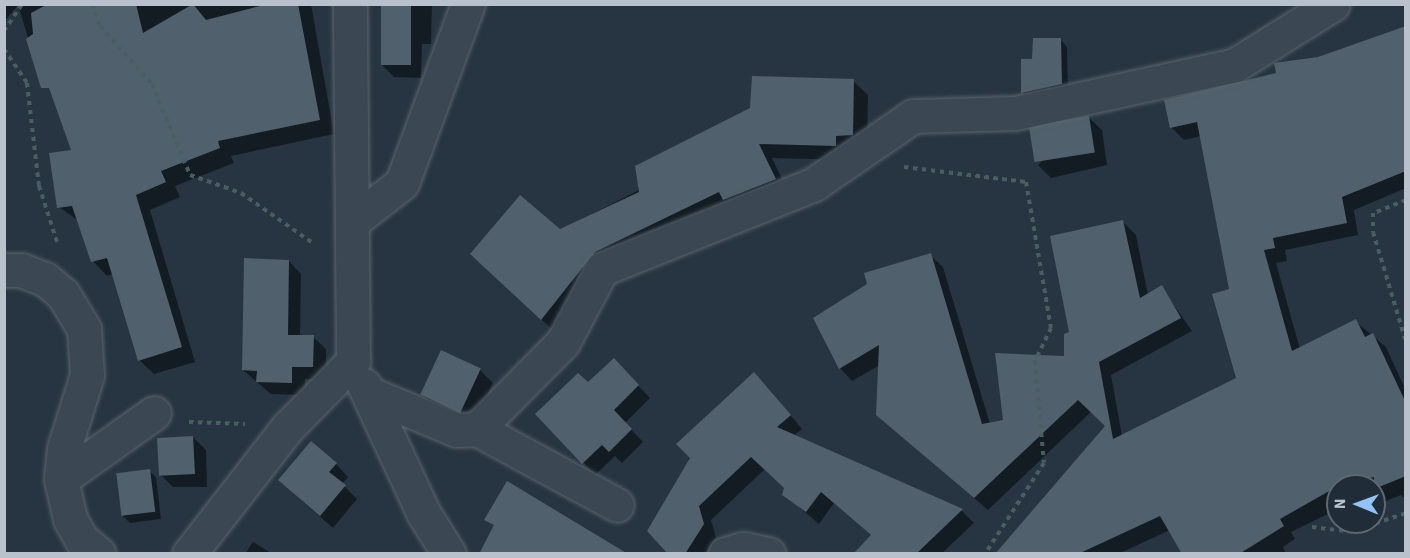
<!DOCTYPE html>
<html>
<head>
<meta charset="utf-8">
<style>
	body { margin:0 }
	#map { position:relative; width:1410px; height:558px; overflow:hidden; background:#273542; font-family:"Source Sans 3",sans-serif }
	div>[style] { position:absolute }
	.shadow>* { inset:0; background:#0007 }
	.building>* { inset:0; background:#50606d; transform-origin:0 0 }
	.path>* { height:4px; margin-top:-2px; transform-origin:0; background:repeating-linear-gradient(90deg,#485f5f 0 4.5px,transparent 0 9px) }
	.roads { filter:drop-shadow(0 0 2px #5a656f) drop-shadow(0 0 2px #5a656f) }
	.minor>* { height:33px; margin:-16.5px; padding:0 16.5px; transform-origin:16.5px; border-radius:16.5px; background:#3b4752 }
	span { translate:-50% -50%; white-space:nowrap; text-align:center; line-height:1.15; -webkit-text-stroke:6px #202c37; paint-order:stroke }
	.frame { position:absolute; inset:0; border:6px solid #b9c2cc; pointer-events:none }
	.north { position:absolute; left:1326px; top:474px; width:60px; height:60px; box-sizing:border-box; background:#202c37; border:2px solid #5d6873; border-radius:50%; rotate:271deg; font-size:16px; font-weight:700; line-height:24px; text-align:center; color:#b9c2cc }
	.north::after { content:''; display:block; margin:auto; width:21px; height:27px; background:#93c2f6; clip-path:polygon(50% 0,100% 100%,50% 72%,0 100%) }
</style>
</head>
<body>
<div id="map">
	<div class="shadow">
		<div style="clip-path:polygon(4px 4px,311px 4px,334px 134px,231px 156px,234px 163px,175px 186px,180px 197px,150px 210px,195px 362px,154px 374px,139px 360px,113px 274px,107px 276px,93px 261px,79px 221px,59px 207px,73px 151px,118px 136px,31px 48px,18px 5px,4px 22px)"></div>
		<div style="clip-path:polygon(384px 4px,453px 4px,432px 6px,431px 44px,422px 44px,421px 78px,394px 77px,381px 64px)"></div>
		<div style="clip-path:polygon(1406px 28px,1406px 188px,1354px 210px,1358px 235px,1285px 250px,1287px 261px,1276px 263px,1300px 349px,1355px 321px,1386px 347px,1406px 391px,1406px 500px,1401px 495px,1374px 506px,1374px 486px,1338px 486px,1338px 509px,1291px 532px,1295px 539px,1283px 547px,1286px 554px,1184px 554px,1170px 530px,1118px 554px,997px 554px,1107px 426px,1092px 411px,988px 510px,877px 415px,880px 365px,852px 381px,840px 368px,930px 255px,943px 267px,990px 424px,1004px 421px,1066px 358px,1071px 333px,1123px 222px,1136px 235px,1148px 295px,1161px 287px,1192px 331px,1111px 375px,1122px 436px,1238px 379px,1230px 290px,1201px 136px,1184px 140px,1171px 127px,1278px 74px)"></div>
		<div style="clip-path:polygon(1061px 40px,1067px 47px,1068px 90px,1029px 98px,1022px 92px,1034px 61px)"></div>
		<div style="clip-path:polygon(853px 81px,868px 95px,867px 149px,849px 160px,772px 158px,789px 194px,609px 266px,556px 333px,486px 268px)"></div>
		<div style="clip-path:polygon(1089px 118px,1102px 130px,1107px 165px,1051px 178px,1038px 165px)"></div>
		<div style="clip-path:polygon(289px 261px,301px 274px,300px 336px,313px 337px,326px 349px,326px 380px,305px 379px,304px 395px,271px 394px,243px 370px)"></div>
		<div style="clip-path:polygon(480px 370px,493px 383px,474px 423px,435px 407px,422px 394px)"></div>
		<div style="clip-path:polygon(625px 372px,650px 398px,625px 423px,643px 442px,622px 463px,615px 456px,595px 475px,537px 414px)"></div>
		<div style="clip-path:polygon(767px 387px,802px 429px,793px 436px,962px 511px,974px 523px,941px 554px,856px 554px,872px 536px,834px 503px,819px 524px,784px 494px,785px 488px,765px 469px,711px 520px,716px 537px,705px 554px,670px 554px)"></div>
		<div style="clip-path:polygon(193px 437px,206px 450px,207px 487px,173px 487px,160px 474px)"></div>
		<div style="clip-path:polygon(336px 464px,348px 477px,342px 484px,357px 499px,333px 528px,292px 492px)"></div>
		<div style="clip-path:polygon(149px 471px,156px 477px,161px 519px,130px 523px,123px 516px)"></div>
		<div style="clip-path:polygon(253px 542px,273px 554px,245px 554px)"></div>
	</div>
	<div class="building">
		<div style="clip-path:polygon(48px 4px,136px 4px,143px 33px,193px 4px,206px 20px,268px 4px,298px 4px,320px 120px,218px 141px,220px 148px,161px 171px,166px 182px,136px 195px,182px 347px,138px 361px,107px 258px,91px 262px,72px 206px,57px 208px,49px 153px,71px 150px,49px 88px,41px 88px,26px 39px,33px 34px,31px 13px)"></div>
		<div style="left:381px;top:6px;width:30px;height:59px"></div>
		<div style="clip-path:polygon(1406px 26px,1406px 171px,1342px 197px,1347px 223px,1273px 238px,1275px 248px,1264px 250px,1292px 351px,1356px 319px,1365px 337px,1373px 333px,1406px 403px,1406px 476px,1374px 489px,1374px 477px,1338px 486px,1280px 519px,1284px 526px,1239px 554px,1182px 554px,1160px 516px,1078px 554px,995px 554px,1105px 426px,1078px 400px,974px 498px,876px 415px,879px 345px,839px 369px,813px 318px,867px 284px,864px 273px,931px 253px,982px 424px,1003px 420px,995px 353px,1064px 356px,1064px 334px,1069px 332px,1050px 236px,1123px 220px,1140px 298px,1162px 285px,1181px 318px,1099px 362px,1113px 439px,1236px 378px,1212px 294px,1229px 289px,1197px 122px,1170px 128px,1164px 100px,1276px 73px,1274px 63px,1318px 57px)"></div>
		<div style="clip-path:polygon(1033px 38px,1061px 38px,1062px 84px,1021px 93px,1021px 59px,1032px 59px)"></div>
		<div style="clip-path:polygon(752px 76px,854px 79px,853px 135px,836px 136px,836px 146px,759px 144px,776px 179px,723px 200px,719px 192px,595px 252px,541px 320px,470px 254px,520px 195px,560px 229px,639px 192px,635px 166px,750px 108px)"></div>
		<div style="left:1089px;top:116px;width:37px;height:61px;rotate:81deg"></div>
		<div style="clip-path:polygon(244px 258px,289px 260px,288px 335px,314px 335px,313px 367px,292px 367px,292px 383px,256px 382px,257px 371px,242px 370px)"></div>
		<div style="left:441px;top:350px;width:44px;height:49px;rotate:25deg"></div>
		<div style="clip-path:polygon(614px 358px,639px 385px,614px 410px,632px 429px,609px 452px,602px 445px,582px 464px,535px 414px,578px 373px,588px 382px)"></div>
		<div style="clip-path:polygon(754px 372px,791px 415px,777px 427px,963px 509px,916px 554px,853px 554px,871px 535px,821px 492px,806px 512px,782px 495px,784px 488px,751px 457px,699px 506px,704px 524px,685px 554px,668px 554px,647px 531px,690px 458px,676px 444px)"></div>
		<div style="left:193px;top:436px;width:38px;height:36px;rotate:87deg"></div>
		<div style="clip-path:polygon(311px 441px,337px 463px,329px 472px,346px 485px,320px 516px,278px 480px)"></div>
		<div style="left:150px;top:469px;width:43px;height:34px;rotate:83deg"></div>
		<div style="clip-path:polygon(507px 481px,628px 554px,479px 554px,494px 525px,484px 520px)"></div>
	</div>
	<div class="path">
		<div style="left:92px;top:4px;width:23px;rotate:70deg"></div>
		<div style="left:100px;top:26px;width:78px;rotate:48.1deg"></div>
		<div style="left:152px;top:84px;width:99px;rotate:67.3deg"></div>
		<div style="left:190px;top:175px;width:54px;rotate:19.4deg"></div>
		<div style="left:241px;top:193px;width:89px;rotate:34.9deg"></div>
		<div style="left:4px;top:31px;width:32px;rotate:-56deg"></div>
		<div style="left:4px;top:49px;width:41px;rotate:55.9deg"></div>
		<div style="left:27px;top:83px;width:104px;rotate:83.4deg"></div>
		<div style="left:39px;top:186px;width:62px;rotate:72.1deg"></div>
		<div style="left:904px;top:167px;width:123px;rotate:7deg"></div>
		<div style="left:1026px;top:182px;width:148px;rotate:80.3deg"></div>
		<div style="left:1051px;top:328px;width:37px;rotate:116deg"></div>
		<div style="left:1035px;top:361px;width:102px;rotate:85deg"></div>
		<div style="left:1044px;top:463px;width:108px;rotate:123deg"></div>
		<div style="left:1406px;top:200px;width:35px;rotate:158deg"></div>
		<div style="left:1373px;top:213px;width:19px;rotate:90deg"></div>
		<div style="left:1373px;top:232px;width:115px;rotate:73.3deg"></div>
		<div style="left:189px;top:422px;width:56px;rotate:2deg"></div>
		<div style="left:1312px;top:527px;width:38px;rotate:7deg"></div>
		<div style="left:1350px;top:532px;width:59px;rotate:-18.7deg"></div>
	</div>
	<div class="roads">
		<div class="minor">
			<div style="left:352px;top:222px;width:63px;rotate:-38deg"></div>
			<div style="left:402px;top:183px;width:191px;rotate:-69.8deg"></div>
			<div style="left:4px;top:270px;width:17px"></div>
			<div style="left:21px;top:270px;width:26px;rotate:21deg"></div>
			<div style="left:45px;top:279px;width:23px;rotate:40deg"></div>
			<div style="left:63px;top:294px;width:41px;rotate:59deg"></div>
			<div style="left:84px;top:329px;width:46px;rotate:86.3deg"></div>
			<div style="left:87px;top:375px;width:77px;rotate:107.3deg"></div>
			<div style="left:64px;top:449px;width:30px;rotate:96deg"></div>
			<div style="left:61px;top:479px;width:41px;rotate:77.3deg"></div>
			<div style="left:70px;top:519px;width:23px;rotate:61deg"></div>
			<div style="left:81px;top:539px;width:23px;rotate:40deg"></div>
			<div style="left:364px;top:385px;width:142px;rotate:65.1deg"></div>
			<div style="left:424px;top:514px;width:47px;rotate:58deg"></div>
			<div style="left:368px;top:393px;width:96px;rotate:22.6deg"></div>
			<div style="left:457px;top:430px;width:20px;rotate:-3deg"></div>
			<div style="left:477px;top:429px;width:122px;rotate:-45.3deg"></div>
			<div style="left:563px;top:342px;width:83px;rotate:-61.9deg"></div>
			<div style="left:602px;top:269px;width:228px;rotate:-21.8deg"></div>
			<div style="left:814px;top:184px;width:120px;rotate:-34.5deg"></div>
			<div style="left:913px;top:116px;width:102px;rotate:-1.7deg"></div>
			<div style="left:1015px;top:113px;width:225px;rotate:-12.3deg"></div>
			<div style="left:1235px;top:65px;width:115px;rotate:-31.9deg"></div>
			<div style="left:477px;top:429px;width:159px;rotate:28.5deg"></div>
			<div style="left:61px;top:479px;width:114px;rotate:-35.4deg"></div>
			<div style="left:189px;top:554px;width:161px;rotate:-52.1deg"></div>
			<div style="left:288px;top:427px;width:93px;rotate:-45.4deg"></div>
			<div style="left:353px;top:361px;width:357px;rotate:-90.5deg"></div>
			<div style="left:725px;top:554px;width:19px;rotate:-16deg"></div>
			<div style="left:743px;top:549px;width:26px;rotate:11deg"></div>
		</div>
	</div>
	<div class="frame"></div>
	<div class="north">N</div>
</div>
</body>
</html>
